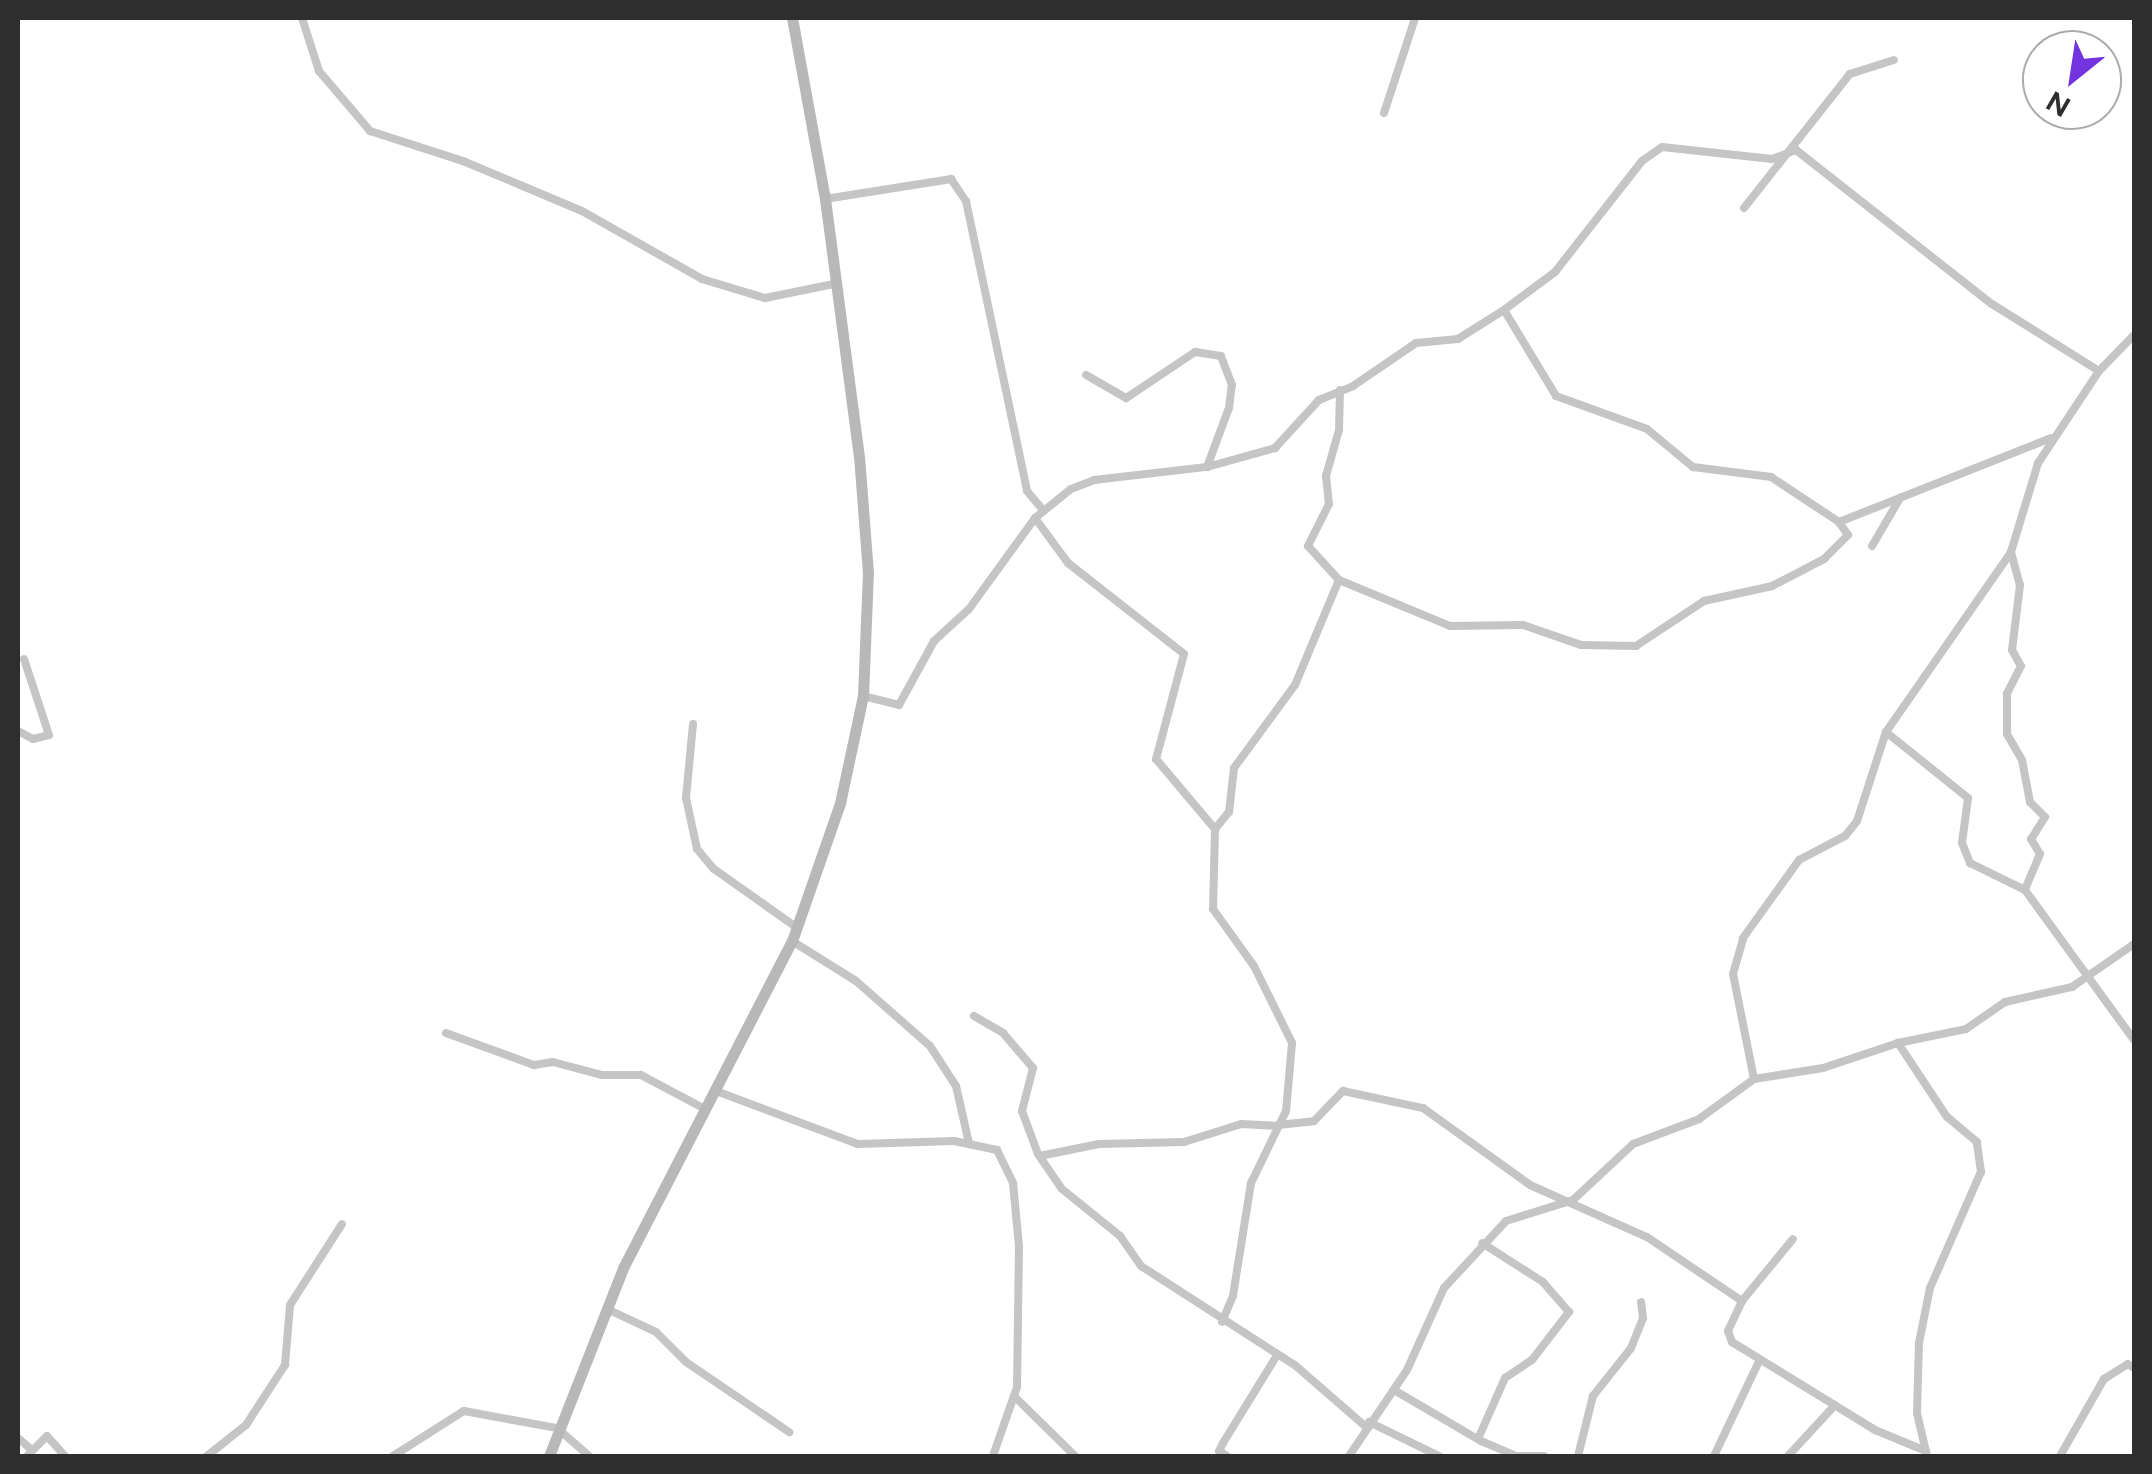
<!DOCTYPE html>
<html>
<head>
<meta charset="utf-8">
<style>
	body { margin:0 }
	#map { position:relative; width:2152px; height:1474px; overflow:hidden; background:#fff; font-family:Figtree,sans-serif }
	div>[style] { position:absolute }
	.street>* { height:8px; margin:-4px; padding:0 4px; transform-origin:4px; border-radius:4px; background:#c5c5c5 }
	.secondary>* { height:11px; margin:-5.5px; padding:0 5.5px; transform-origin:5.5px; border-radius:5.5px; background:#b8b8b8 }
	span { translate:-50% -50%; white-space:nowrap; text-align:center; line-height:1.15; -webkit-text-stroke:10px #fff; paint-order:stroke }
	.frame { position:absolute; inset:0; border:20px solid #2e2e2e; pointer-events:none }
	.north { position:absolute; left:2022px; top:30px; width:100px; height:100px; box-sizing:border-box; background:#fff; border:2px solid #ababab; border-radius:50%; rotate:210deg; font-size:28px; font-weight:700; line-height:40px; text-align:center; color:#2e2e2e }
	.north::after { content:''; display:block; margin:auto; width:35px; height:45px; background:#7334e0; clip-path:polygon(50% 0,100% 100%,50% 72%,0 100%) }
</style>
</head>
<body>
<div id="map">
	<div class="street">
		<div style="left:302px;top:18px;width:56px;rotate:72.2deg"></div>
		<div style="left:319px;top:71px;width:79px;rotate:49.6deg"></div>
		<div style="left:370px;top:131px;width:98px;rotate:17.9deg"></div>
		<div style="left:463px;top:161px;width:129px;rotate:22.8deg"></div>
		<div style="left:582px;top:211px;width:138px;rotate:29.5deg"></div>
		<div style="left:702px;top:279px;width:66px;rotate:16.8deg"></div>
		<div style="left:765px;top:298px;width:70px;rotate:-11.5deg"></div>
		<div style="left:1384px;top:113px;width:100px;rotate:-71.9deg"></div>
		<div style="left:825px;top:199px;width:128px;rotate:-9deg"></div>
		<div style="left:951px;top:179px;width:27px;rotate:56deg"></div>
		<div style="left:966px;top:201px;width:296px;rotate:78.1deg"></div>
		<div style="left:1027px;top:491px;width:25px;rotate:50deg"></div>
		<div style="left:1744px;top:208px;width:171px;rotate:-51.7deg"></div>
		<div style="left:1850px;top:74px;width:46px;rotate:-17.7deg"></div>
		<div style="left:1504px;top:310px;width:100px;rotate:58.8deg"></div>
		<div style="left:1556px;top:396px;width:97px;rotate:19.9deg"></div>
		<div style="left:1647px;top:429px;width:60px;rotate:39.6deg"></div>
		<div style="left:1693px;top:467px;width:79px;rotate:7.3deg"></div>
		<div style="left:1771px;top:477px;width:82px;rotate:33.5deg"></div>
		<div style="left:1839px;top:522px;width:228px;rotate:-21.6deg"></div>
		<div style="left:2134px;top:335px;width:50px;rotate:134.2deg"></div>
		<div style="left:2099px;top:371px;width:110px;rotate:123.5deg"></div>
		<div style="left:2038px;top:463px;width:93px;rotate:106.9deg"></div>
		<div style="left:2011px;top:552px;width:34px;rotate:75deg"></div>
		<div style="left:2020px;top:585px;width:65px;rotate:97deg"></div>
		<div style="left:2012px;top:650px;width:18px;rotate:61deg"></div>
		<div style="left:2021px;top:666px;width:31px;rotate:117deg"></div>
		<div style="left:2007px;top:694px;width:40px;rotate:90deg"></div>
		<div style="left:2007px;top:734px;width:30px;rotate:60deg"></div>
		<div style="left:2022px;top:760px;width:43px;rotate:79.2deg"></div>
		<div style="left:2030px;top:802px;width:21px;rotate:45deg"></div>
		<div style="left:2045px;top:817px;width:26px;rotate:122deg"></div>
		<div style="left:2031px;top:839px;width:17px;rotate:59deg"></div>
		<div style="left:2040px;top:854px;width:39px;rotate:113deg"></div>
		<div style="left:2025px;top:890px;width:185px;rotate:54deg"></div>
		<div style="left:1340px;top:390px;width:40px;rotate:91.4deg"></div>
		<div style="left:1339px;top:430px;width:48px;rotate:105.8deg"></div>
		<div style="left:1326px;top:476px;width:28px;rotate:84deg"></div>
		<div style="left:1329px;top:504px;width:47px;rotate:116.6deg"></div>
		<div style="left:1308px;top:546px;width:46px;rotate:47.6deg"></div>
		<div style="left:1339px;top:580px;width:120px;rotate:22.5deg"></div>
		<div style="left:1450px;top:626px;width:73px;rotate:-0.8deg"></div>
		<div style="left:1523px;top:625px;width:61px;rotate:19deg"></div>
		<div style="left:1581px;top:645px;width:55px;rotate:1deg"></div>
		<div style="left:1636px;top:646px;width:82px;rotate:-33.5deg"></div>
		<div style="left:1704px;top:601px;width:70px;rotate:-12.4deg"></div>
		<div style="left:1772px;top:586px;width:59px;rotate:-27.4deg"></div>
		<div style="left:1824px;top:559px;width:34px;rotate:-45deg"></div>
		<div style="left:1848px;top:535px;width:16px;rotate:-125deg"></div>
		<div style="left:1207px;top:467px;width:71px;rotate:-15.6deg"></div>
		<div style="left:1275px;top:448px;width:65px;rotate:-47.5deg"></div>
		<div style="left:1319px;top:400px;width:37px;rotate:-22deg"></div>
		<div style="left:1353px;top:386px;width:76px;rotate:-34.3deg"></div>
		<div style="left:1416px;top:343px;width:42px;rotate:-5.4deg"></div>
		<div style="left:1458px;top:339px;width:54px;rotate:-32.2deg"></div>
		<div style="left:1504px;top:310px;width:64px;rotate:-36.7deg"></div>
		<div style="left:1555px;top:272px;width:141px;rotate:-51.9deg"></div>
		<div style="left:1642px;top:161px;width:24px;rotate:-35deg"></div>
		<div style="left:1662px;top:147px;width:111px;rotate:6.2deg"></div>
		<div style="left:1772px;top:159px;width:26px;rotate:-21deg"></div>
		<div style="left:1796px;top:150px;width:249px;rotate:38.2deg"></div>
		<div style="left:1992px;top:304px;width:126px;rotate:32.1deg"></div>
		<div style="left:1035px;top:518px;width:56px;rotate:53.7deg"></div>
		<div style="left:1068px;top:563px;width:147px;rotate:38.1deg"></div>
		<div style="left:1184px;top:654px;width:109px;rotate:104.9deg"></div>
		<div style="left:1156px;top:759px;width:92px;rotate:49.9deg"></div>
		<div style="left:1215px;top:829px;width:80px;rotate:91.4deg"></div>
		<div style="left:1213px;top:909px;width:70px;rotate:54.3deg"></div>
		<div style="left:1254px;top:966px;width:86px;rotate:63.7deg"></div>
		<div style="left:1292px;top:1043px;width:68px;rotate:95deg"></div>
		<div style="left:1286px;top:1111px;width:80px;rotate:115.9deg"></div>
		<div style="left:1251px;top:1183px;width:114px;rotate:99.1deg"></div>
		<div style="left:1233px;top:1296px;width:28px;rotate:113deg"></div>
		<div style="left:1872px;top:546px;width:56px;rotate:-59.7deg"></div>
		<div style="left:863px;top:696px;width:37px;rotate:14deg"></div>
		<div style="left:899px;top:705px;width:73px;rotate:-61.3deg"></div>
		<div style="left:934px;top:641px;width:47px;rotate:-42.4deg"></div>
		<div style="left:969px;top:609px;width:112px;rotate:-54deg"></div>
		<div style="left:1035px;top:518px;width:46px;rotate:-38.9deg"></div>
		<div style="left:1071px;top:489px;width:25px;rotate:-21deg"></div>
		<div style="left:1094px;top:480px;width:114px;rotate:-6.6deg"></div>
		<div style="left:1207px;top:467px;width:63px;rotate:-69.6deg"></div>
		<div style="left:1229px;top:408px;width:23px;rotate:-83deg"></div>
		<div style="left:1232px;top:385px;width:31px;rotate:-111deg"></div>
		<div style="left:1221px;top:356px;width:26px;rotate:-171deg"></div>
		<div style="left:1195px;top:352px;width:83px;rotate:146.3deg"></div>
		<div style="left:1126px;top:398px;width:46px;rotate:-150.1deg"></div>
		<div style="left:693px;top:724px;width:74px;rotate:95.4deg"></div>
		<div style="left:686px;top:798px;width:52px;rotate:77.8deg"></div>
		<div style="left:697px;top:849px;width:26px;rotate:50deg"></div>
		<div style="left:714px;top:869px;width:100px;rotate:35.3deg"></div>
		<div style="left:18px;top:731px;width:17px;rotate:28deg"></div>
		<div style="left:33px;top:739px;width:16px;rotate:-14deg"></div>
		<div style="left:49px;top:735px;width:80px;rotate:-108.2deg"></div>
		<div style="left:1886px;top:732px;width:105px;rotate:38.8deg"></div>
		<div style="left:1968px;top:798px;width:45px;rotate:97.6deg"></div>
		<div style="left:1962px;top:843px;width:22px;rotate:68deg"></div>
		<div style="left:1970px;top:863px;width:61px;rotate:26.1deg"></div>
		<div style="left:1215px;top:829px;width:22px;rotate:-51deg"></div>
		<div style="left:1229px;top:812px;width:44px;rotate:-83.5deg"></div>
		<div style="left:1234px;top:768px;width:103px;rotate:-53.7deg"></div>
		<div style="left:1295px;top:685px;width:114px;rotate:-67.3deg"></div>
		<div style="left:792px;top:941px;width:75px;rotate:32deg"></div>
		<div style="left:856px;top:981px;width:98px;rotate:41.3deg"></div>
		<div style="left:930px;top:1046px;width:48px;rotate:57deg"></div>
		<div style="left:956px;top:1086px;width:58px;rotate:77.2deg"></div>
		<div style="left:974px;top:1016px;width:34px;rotate:30deg"></div>
		<div style="left:1003px;top:1033px;width:46px;rotate:49.4deg"></div>
		<div style="left:1033px;top:1068px;width:44px;rotate:104.3deg"></div>
		<div style="left:1022px;top:1111px;width:46px;rotate:69.6deg"></div>
		<div style="left:1038px;top:1154px;width:42px;rotate:55.6deg"></div>
		<div style="left:1062px;top:1189px;width:75px;rotate:39deg"></div>
		<div style="left:1120px;top:1236px;width:37px;rotate:55deg"></div>
		<div style="left:1141px;top:1266px;width:184px;rotate:32.8deg"></div>
		<div style="left:1296px;top:1366px;width:91px;rotate:41deg"></div>
		<div style="left:446px;top:1033px;width:94px;rotate:20deg"></div>
		<div style="left:534px;top:1065px;width:19px;rotate:-9deg"></div>
		<div style="left:553px;top:1062px;width:51px;rotate:14.9deg"></div>
		<div style="left:602px;top:1075px;width:39px"></div>
		<div style="left:641px;top:1075px;width:72px;rotate:28deg"></div>
		<div style="left:1754px;top:1079px;width:107px;rotate:-101.3deg"></div>
		<div style="left:1733px;top:974px;width:37px;rotate:-74deg"></div>
		<div style="left:1743px;top:938px;width:96px;rotate:-54.3deg"></div>
		<div style="left:1799px;top:860px;width:52px;rotate:-27.6deg"></div>
		<div style="left:1845px;top:836px;width:19px;rotate:-51deg"></div>
		<div style="left:1857px;top:821px;width:94px;rotate:-72deg"></div>
		<div style="left:1886px;top:732px;width:219px;rotate:-55.2deg"></div>
		<div style="left:716px;top:1091px;width:152px;rotate:20.5deg"></div>
		<div style="left:858px;top:1144px;width:96px;rotate:-1.8deg"></div>
		<div style="left:954px;top:1141px;width:44px;rotate:11.8deg"></div>
		<div style="left:997px;top:1150px;width:37px;rotate:64deg"></div>
		<div style="left:1013px;top:1183px;width:63px;rotate:84.6deg"></div>
		<div style="left:1019px;top:1246px;width:141px;rotate:90.8deg"></div>
		<div style="left:1017px;top:1387px;width:73px;rotate:109.2deg"></div>
		<div style="left:1278px;top:1125px;width:36px;rotate:-6deg"></div>
		<div style="left:1314px;top:1121px;width:42px;rotate:-46deg"></div>
		<div style="left:1343px;top:1091px;width:82px;rotate:12deg"></div>
		<div style="left:1423px;top:1108px;width:132px;rotate:35.7deg"></div>
		<div style="left:1530px;top:1185px;width:128px;rotate:24deg"></div>
		<div style="left:1647px;top:1237px;width:115px;rotate:34deg"></div>
		<div style="left:1742px;top:1301px;width:33px;rotate:115deg"></div>
		<div style="left:1728px;top:1331px;width:12px;rotate:70deg"></div>
		<div style="left:1732px;top:1342px;width:168px;rotate:31.6deg"></div>
		<div style="left:1875px;top:1430px;width:55px;rotate:22.4deg"></div>
		<div style="left:1040px;top:1156px;width:60px;rotate:-11.5deg"></div>
		<div style="left:1099px;top:1144px;width:85px;rotate:-1.3deg"></div>
		<div style="left:1184px;top:1142px;width:60px;rotate:-17.5deg"></div>
		<div style="left:1241px;top:1124px;width:33px;rotate:3deg"></div>
		<div style="left:1742px;top:1301px;width:80px;rotate:-50.6deg"></div>
		<div style="left:607px;top:1309px;width:54px;rotate:25.1deg"></div>
		<div style="left:656px;top:1332px;width:42px;rotate:45deg"></div>
		<div style="left:686px;top:1362px;width:125px;rotate:34.2deg"></div>
		<div style="left:1394px;top:1390px;width:101px;rotate:30.4deg"></div>
		<div style="left:1481px;top:1441px;width:38px;rotate:23deg"></div>
		<div style="left:1516px;top:1456px;width:28px"></div>
		<div style="left:1014px;top:1396px;width:86px;rotate:44.5deg"></div>
		<div style="left:1369px;top:1422px;width:78px;rotate:25.9deg"></div>
		<div style="left:18px;top:1438px;width:18px;rotate:41deg"></div>
		<div style="left:1478px;top:1439px;width:67px;rotate:-66.1deg"></div>
		<div style="left:1505px;top:1378px;width:32px;rotate:-34deg"></div>
		<div style="left:1532px;top:1360px;width:61px;rotate:-52.4deg"></div>
		<div style="left:1569px;top:1312px;width:40px;rotate:-131deg"></div>
		<div style="left:1543px;top:1282px;width:72px;rotate:-147.4deg"></div>
		<div style="left:27px;top:1456px;width:28px;rotate:-45deg"></div>
		<div style="left:47px;top:1436px;width:27px;rotate:48deg"></div>
		<div style="left:207px;top:1456px;width:50px;rotate:-38.5deg"></div>
		<div style="left:246px;top:1425px;width:72px;rotate:-57deg"></div>
		<div style="left:285px;top:1365px;width:60px;rotate:-85.2deg"></div>
		<div style="left:290px;top:1305px;width:96px;rotate:-57.3deg"></div>
		<div style="left:393px;top:1456px;width:84px;rotate:-32.4deg"></div>
		<div style="left:464px;top:1411px;width:95px;rotate:10.4deg"></div>
		<div style="left:557px;top:1428px;width:43px;rotate:41.2deg"></div>
		<div style="left:1227px;top:1456px;width:9px;rotate:-148deg"></div>
		<div style="left:1219px;top:1451px;width:9px;rotate:-63deg"></div>
		<div style="left:1223px;top:1443px;width:101px;rotate:-58.4deg"></div>
		<div style="left:1349px;top:1456px;width:104px;rotate:-56deg"></div>
		<div style="left:1407px;top:1370px;width:90px;rotate:-65.7deg"></div>
		<div style="left:1444px;top:1288px;width:91px;rotate:-47.2deg"></div>
		<div style="left:1506px;top:1221px;width:70px;rotate:-17.4deg"></div>
		<div style="left:1573px;top:1200px;width:82px;rotate:-43deg"></div>
		<div style="left:1633px;top:1144px;width:71px;rotate:-20.7deg"></div>
		<div style="left:1699px;top:1119px;width:68px;rotate:-36deg"></div>
		<div style="left:1754px;top:1079px;width:70px;rotate:-9.1deg"></div>
		<div style="left:1823px;top:1068px;width:79px;rotate:-18.4deg"></div>
		<div style="left:1578px;top:1456px;width:62px;rotate:-76deg"></div>
		<div style="left:1593px;top:1396px;width:61px;rotate:-51.6deg"></div>
		<div style="left:1631px;top:1348px;width:32px;rotate:-68deg"></div>
		<div style="left:1643px;top:1318px;width:16px;rotate:-97deg"></div>
		<div style="left:1714px;top:1456px;width:107px;rotate:-64.6deg"></div>
		<div style="left:1788px;top:1456px;width:69px;rotate:-47.3deg"></div>
		<div style="left:1927px;top:1456px;width:44px;rotate:-103.1deg"></div>
		<div style="left:1917px;top:1413px;width:70px;rotate:-88.4deg"></div>
		<div style="left:1919px;top:1343px;width:56px;rotate:-78.7deg"></div>
		<div style="left:1930px;top:1288px;width:127px;rotate:-66.3deg"></div>
		<div style="left:1981px;top:1172px;width:30px;rotate:-98deg"></div>
		<div style="left:1977px;top:1142px;width:39px;rotate:-140deg"></div>
		<div style="left:1947px;top:1117px;width:89px;rotate:-123.5deg"></div>
		<div style="left:1898px;top:1043px;width:69px;rotate:-11.6deg"></div>
		<div style="left:1966px;top:1029px;width:47px;rotate:-34.7deg"></div>
		<div style="left:2005px;top:1002px;width:69px;rotate:-12.6deg"></div>
		<div style="left:2072px;top:987px;width:75px;rotate:-34.7deg"></div>
		<div style="left:2060px;top:1456px;width:89px;rotate:-60.3deg"></div>
		<div style="left:2104px;top:1379px;width:28px;rotate:-32deg"></div>
		<div style="left:2128px;top:1364px;width:7px;rotate:34deg"></div>
	</div>
	<div class="secondary">
		<div style="left:549px;top:1456px;width:204px;rotate:-68.5deg"></div>
		<div style="left:624px;top:1266px;width:366px;rotate:-62.7deg"></div>
		<div style="left:792px;top:941px;width:146px;rotate:-70.8deg"></div>
		<div style="left:840px;top:803px;width:109px;rotate:-77.9deg"></div>
		<div style="left:863px;top:696px;width:123px;rotate:-87.7deg"></div>
		<div style="left:868px;top:573px;width:116px;rotate:-94.4deg"></div>
		<div style="left:859px;top:457px;width:260px;rotate:-97.5deg"></div>
		<div style="left:825px;top:199px;width:184px;rotate:-100.3deg"></div>
	</div>
	<div class="frame"></div>
	<div class="north">N</div>
</div>
</body>
</html>
